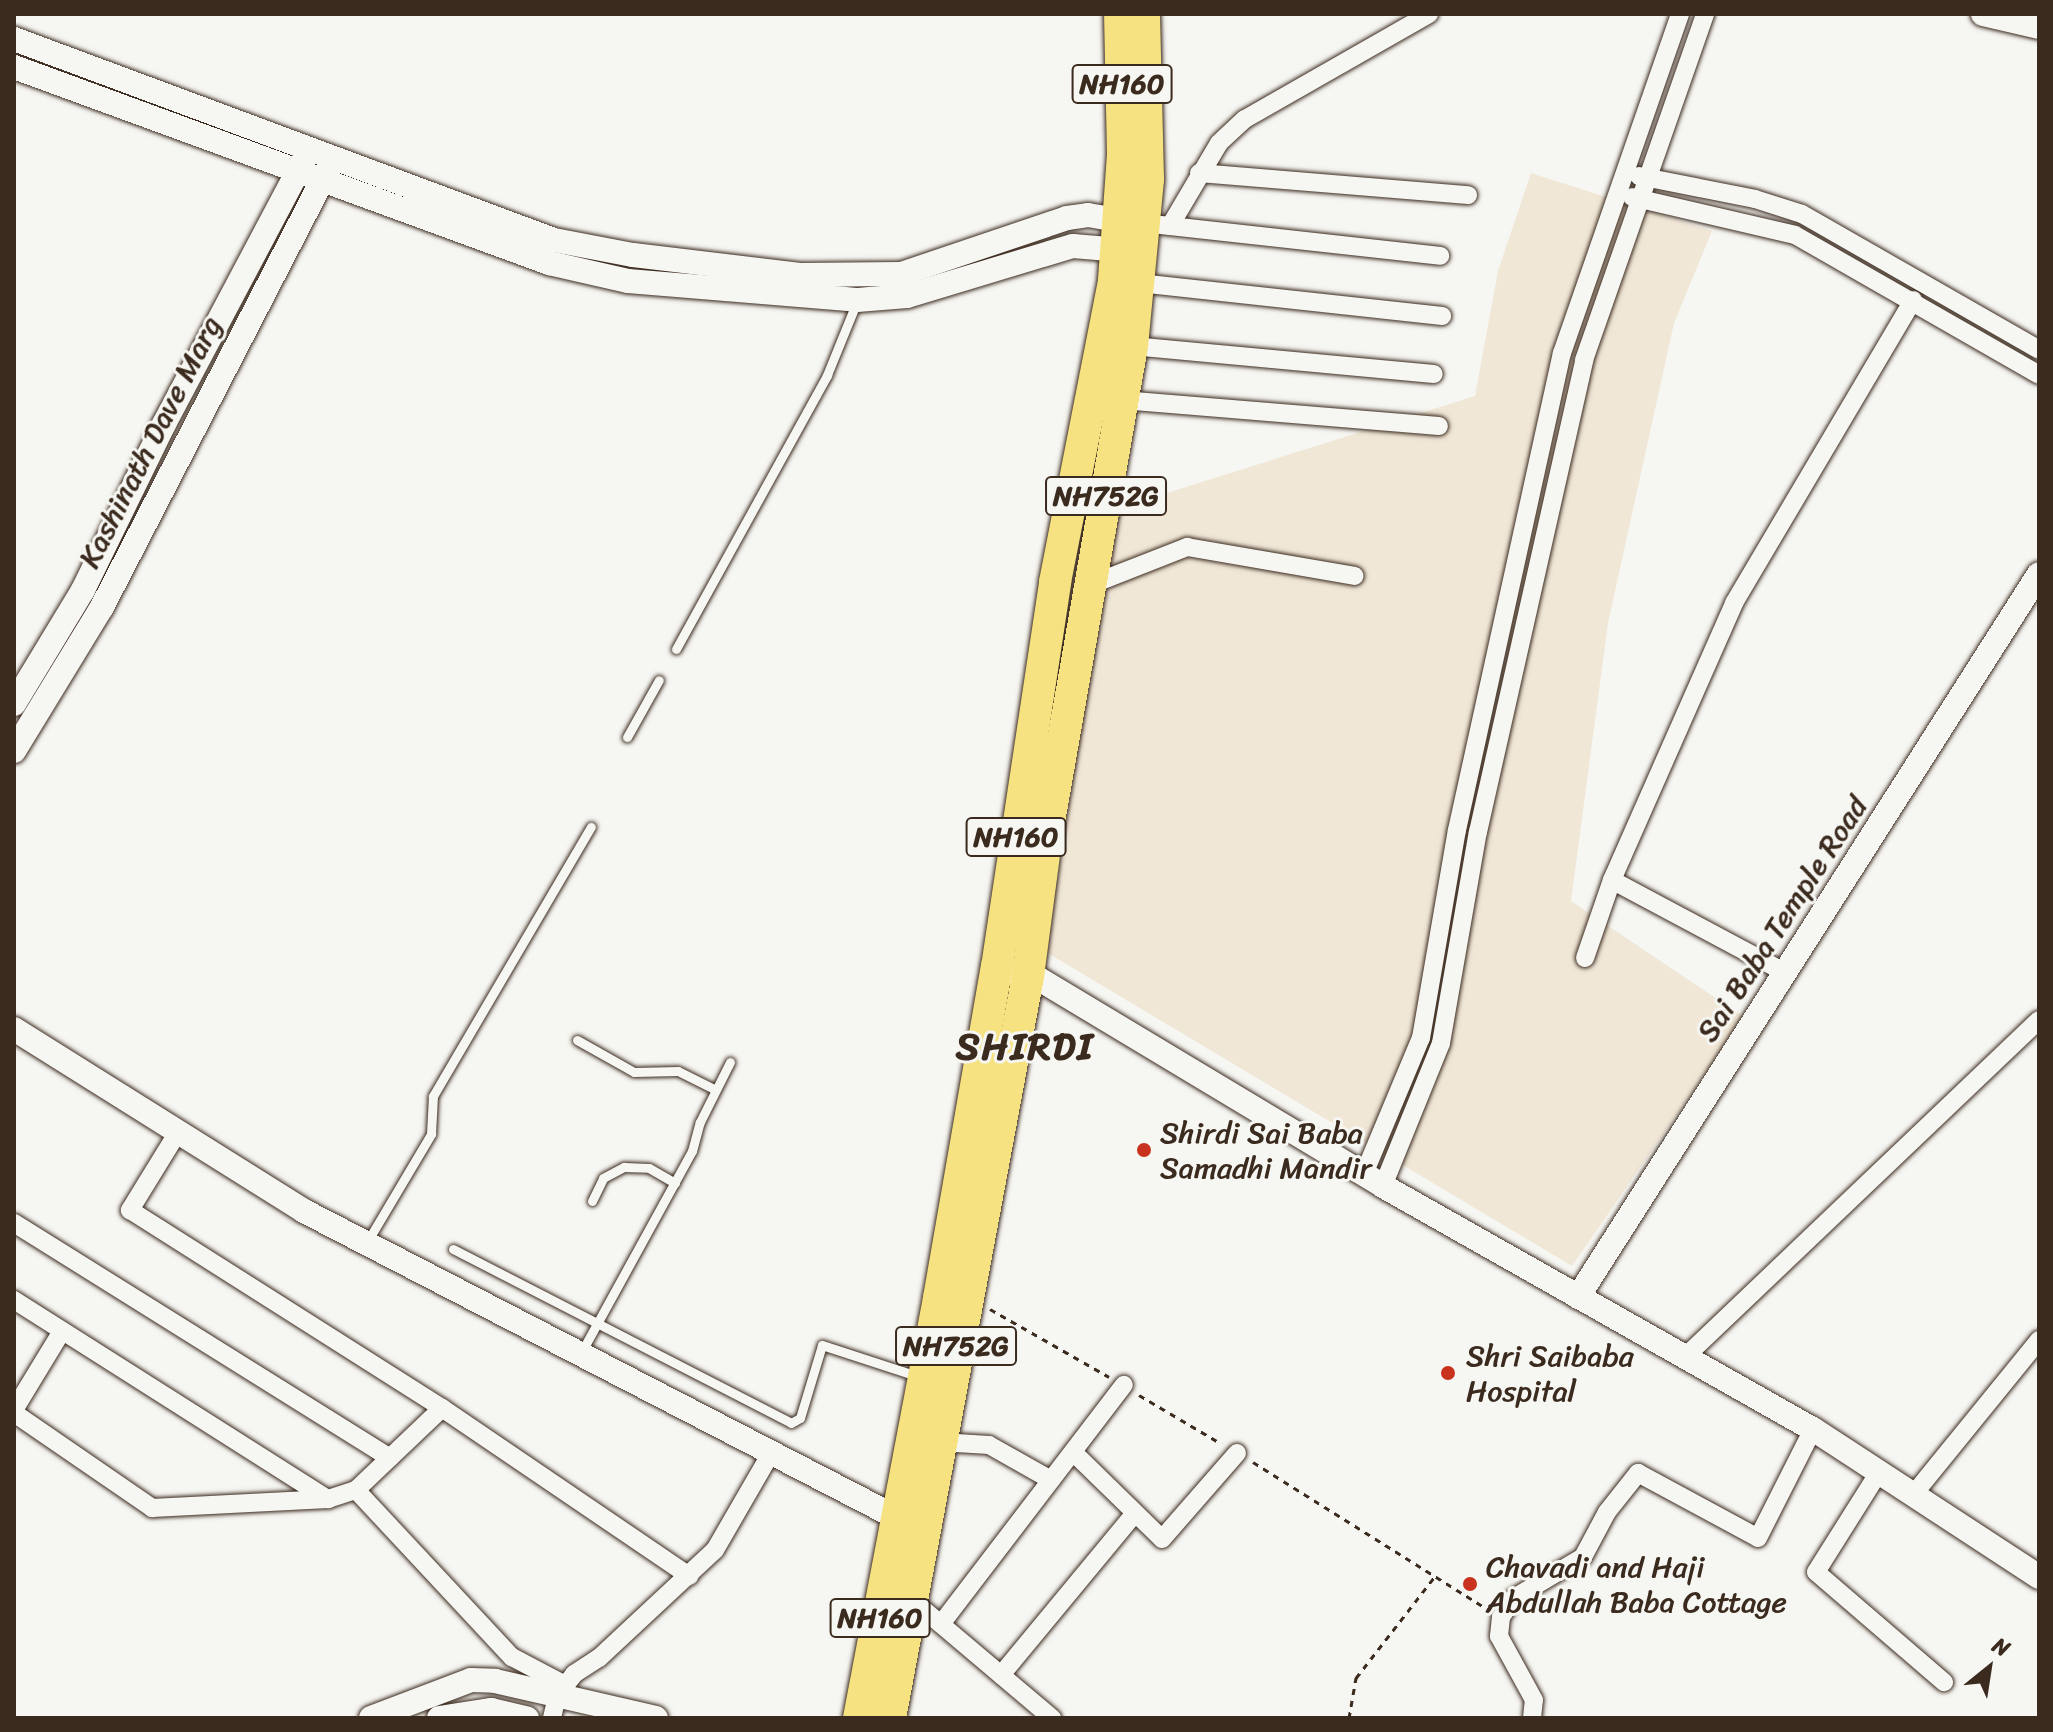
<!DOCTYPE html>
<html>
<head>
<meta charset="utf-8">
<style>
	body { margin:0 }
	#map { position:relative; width:2053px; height:1732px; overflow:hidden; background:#f6f6f2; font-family:Sriracha,sans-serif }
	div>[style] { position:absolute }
	.built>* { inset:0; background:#f1e7d7 }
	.path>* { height:3px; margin-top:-1.5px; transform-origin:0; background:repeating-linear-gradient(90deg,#3b2a1e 0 6px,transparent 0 12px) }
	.roads { filter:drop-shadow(0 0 2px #3b2a1e) drop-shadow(0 0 2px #3b2a1e) }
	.lane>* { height:9px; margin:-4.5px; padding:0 4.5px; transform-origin:4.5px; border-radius:4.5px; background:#f6f6f2 }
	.street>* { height:18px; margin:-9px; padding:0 9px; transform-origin:9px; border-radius:9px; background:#f6f6f2 }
	.secondary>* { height:24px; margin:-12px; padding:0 12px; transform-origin:12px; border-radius:12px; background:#f6f6f2 }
	.highway>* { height:32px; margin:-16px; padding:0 16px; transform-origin:16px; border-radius:16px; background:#f7e281 }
	.dots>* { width:22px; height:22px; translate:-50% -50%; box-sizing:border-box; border:4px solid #f6f6f2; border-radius:50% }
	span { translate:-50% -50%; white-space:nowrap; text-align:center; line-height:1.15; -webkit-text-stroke:6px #f6f6f2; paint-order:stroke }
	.shield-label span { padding:2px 6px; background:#f6f6f2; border:2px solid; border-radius:6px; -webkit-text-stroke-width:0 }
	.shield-label { font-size:28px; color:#3b2a1e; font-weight:700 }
	.street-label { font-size:30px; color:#3b2a1e }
	.poi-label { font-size:30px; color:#3b2a1e }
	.left { translate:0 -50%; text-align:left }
	.district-label { font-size:38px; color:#3b2a1e; font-weight:700; letter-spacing:2px }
	.frame { position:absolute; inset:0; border:16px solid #3b2a1e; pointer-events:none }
	.north { position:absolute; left:1949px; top:1628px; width:80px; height:80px; -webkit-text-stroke:6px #f6f6f2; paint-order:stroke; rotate:30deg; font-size:22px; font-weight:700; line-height:32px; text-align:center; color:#3b2a1e }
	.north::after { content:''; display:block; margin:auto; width:28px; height:36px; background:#3b2a1e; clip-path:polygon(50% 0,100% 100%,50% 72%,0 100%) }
</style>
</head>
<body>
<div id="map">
	<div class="built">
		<div style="clip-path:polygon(1531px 173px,1712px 231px,1674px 323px,1608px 623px,1571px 901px,1744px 1017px,1572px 1266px,1046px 952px,1116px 509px,1475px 396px,1498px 271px)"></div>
	</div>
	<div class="path">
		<div style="left:990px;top:1309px;width:137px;rotate:29.7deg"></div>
		<div style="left:1139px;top:1395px;width:96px;rotate:30.6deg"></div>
		<div style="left:1253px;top:1462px;width:276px;rotate:32.1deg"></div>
		<div style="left:1349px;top:1718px;width:41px;rotate:-80.1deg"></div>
		<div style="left:1356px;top:1678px;width:129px;rotate:-52.2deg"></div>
	</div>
	<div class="roads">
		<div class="lane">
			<div style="left:676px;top:649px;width:313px;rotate:-61.1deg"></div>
			<div style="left:827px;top:375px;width:80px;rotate:-67.9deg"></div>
			<div style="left:627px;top:737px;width:65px;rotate:-60.7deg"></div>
			<div style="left:577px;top:1040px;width:65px;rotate:29.3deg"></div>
			<div style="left:634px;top:1072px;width:44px;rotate:-1.3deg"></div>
			<div style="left:678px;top:1071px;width:42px;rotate:26.6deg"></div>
			<div style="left:592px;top:1201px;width:25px;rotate:-64deg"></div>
			<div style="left:603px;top:1178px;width:24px;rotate:-28deg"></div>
			<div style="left:624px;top:1167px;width:25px;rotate:2deg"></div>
			<div style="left:649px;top:1168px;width:30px;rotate:30deg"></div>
			<div style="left:367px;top:1242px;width:126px;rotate:-59.3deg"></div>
			<div style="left:431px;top:1134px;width:38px;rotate:-87deg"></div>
			<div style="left:433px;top:1096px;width:312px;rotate:-59.6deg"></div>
			<div style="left:453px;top:1249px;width:380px;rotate:27.2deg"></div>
			<div style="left:791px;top:1423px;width:10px;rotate:-29deg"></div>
			<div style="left:800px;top:1418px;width:76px;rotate:-73.2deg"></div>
			<div style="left:822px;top:1345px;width:103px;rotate:18.1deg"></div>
			<div style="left:582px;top:1351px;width:228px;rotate:-61.2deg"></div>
			<div style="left:692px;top:1151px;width:30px;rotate:-75deg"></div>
			<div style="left:700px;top:1122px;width:67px;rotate:-63.4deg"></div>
		</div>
		<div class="street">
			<div style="left:1199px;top:173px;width:270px;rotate:4.7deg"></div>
			<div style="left:1639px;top:176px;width:118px;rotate:11.2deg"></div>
			<div style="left:1755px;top:199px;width:49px;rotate:17.7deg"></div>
			<div style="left:1802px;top:214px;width:273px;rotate:29.8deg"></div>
			<div style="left:1632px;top:197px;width:167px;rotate:13.1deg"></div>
			<div style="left:1795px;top:235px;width:281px;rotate:29.8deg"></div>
			<div style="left:1161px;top:225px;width:281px;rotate:6.3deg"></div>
			<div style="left:1170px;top:226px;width:96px;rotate:-59.4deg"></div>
			<div style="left:1219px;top:143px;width:35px;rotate:-43deg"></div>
			<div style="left:1245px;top:119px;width:212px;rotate:-29.7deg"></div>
			<div style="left:1139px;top:283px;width:305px;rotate:6.2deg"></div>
			<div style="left:1132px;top:346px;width:303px;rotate:5.3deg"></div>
			<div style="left:1122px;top:400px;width:318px;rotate:4.7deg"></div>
			<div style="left:1085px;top:587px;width:110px;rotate:-21.4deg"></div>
			<div style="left:1187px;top:547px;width:170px;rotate:9.8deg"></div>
			<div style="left:1585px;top:958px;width:83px;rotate:-70.9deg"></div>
			<div style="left:1786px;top:973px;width:197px;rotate:-151.9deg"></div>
			<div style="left:1612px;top:880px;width:303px;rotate:-66.2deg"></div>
			<div style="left:1734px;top:603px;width:352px;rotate:-59.4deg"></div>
			<div style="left:178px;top:1132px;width:92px;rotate:121.6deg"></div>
			<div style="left:130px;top:1210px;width:370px;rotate:32.4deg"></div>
			<div style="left:1364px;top:1174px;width:147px;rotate:-67.3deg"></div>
			<div style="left:1421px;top:1038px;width:211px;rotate:-80.2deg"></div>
			<div style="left:1457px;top:830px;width:488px;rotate:-77.6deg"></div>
			<div style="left:1562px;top:353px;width:359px;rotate:-70.8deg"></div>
			<div style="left:1383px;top:1186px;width:154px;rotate:-67.9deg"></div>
			<div style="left:1441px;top:1043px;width:214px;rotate:-80.1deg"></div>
			<div style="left:1478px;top:832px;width:484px;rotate:-77.3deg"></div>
			<div style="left:1584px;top:360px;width:367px;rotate:-70.7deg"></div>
			<div style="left:14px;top:1223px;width:443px;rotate:32deg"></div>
			<div style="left:14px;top:1300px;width:372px;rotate:32.4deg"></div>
			<div style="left:1686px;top:1356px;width:487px;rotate:-43.6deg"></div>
			<div style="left:14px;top:1410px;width:92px;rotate:-58.7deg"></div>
			<div style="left:14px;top:1413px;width:168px;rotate:34.5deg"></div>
			<div style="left:152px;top:1508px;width:176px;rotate:-2.9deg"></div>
			<div style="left:328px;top:1499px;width:29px;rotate:-18deg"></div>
			<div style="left:356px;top:1490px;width:119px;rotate:-43.6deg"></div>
			<div style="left:442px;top:1408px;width:299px;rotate:34.2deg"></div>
			<div style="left:940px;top:1442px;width:49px;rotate:3.5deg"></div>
			<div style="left:989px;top:1445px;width:71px;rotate:29.4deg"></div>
			<div style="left:1073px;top:1452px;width:124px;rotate:44.3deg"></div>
			<div style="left:1162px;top:1539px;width:114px;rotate:-48.9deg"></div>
			<div style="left:1879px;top:1472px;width:118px;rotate:122.2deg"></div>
			<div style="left:1816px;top:1572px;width:169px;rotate:40.7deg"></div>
			<div style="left:356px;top:1490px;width:229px;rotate:47deg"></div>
			<div style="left:512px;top:1657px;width:60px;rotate:27.8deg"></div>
			<div style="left:1913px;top:1495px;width:200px;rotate:-50.9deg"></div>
			<div style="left:911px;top:1599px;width:185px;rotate:40.2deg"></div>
			<div style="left:941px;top:1624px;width:301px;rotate:-52.6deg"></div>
			<div style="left:1001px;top:1675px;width:210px;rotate:-50.4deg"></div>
			<div style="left:552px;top:1718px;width:23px;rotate:-77deg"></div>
			<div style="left:557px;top:1696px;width:28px;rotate:-52deg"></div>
			<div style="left:574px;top:1674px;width:30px;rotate:-33deg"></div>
			<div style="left:599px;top:1658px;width:158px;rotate:-43deg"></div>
			<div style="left:715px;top:1550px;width:112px;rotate:-60deg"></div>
			<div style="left:1532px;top:1718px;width:18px;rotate:-84deg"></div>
			<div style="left:1534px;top:1700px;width:73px;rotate:-118.7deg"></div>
			<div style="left:1499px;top:1636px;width:19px;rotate:-84deg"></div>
			<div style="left:1501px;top:1617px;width:23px;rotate:-56deg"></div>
			<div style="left:1514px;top:1598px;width:80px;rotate:-30.7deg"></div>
			<div style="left:1583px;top:1557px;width:51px;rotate:-61.9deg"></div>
			<div style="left:1607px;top:1512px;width:50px;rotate:-51.5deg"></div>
			<div style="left:1638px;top:1473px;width:136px;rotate:28.4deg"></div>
			<div style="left:1758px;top:1538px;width:122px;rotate:-63.2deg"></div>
		</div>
		<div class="secondary">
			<div style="left:1983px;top:14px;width:57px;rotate:13.1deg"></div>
			<div style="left:14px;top:39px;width:576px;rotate:20.42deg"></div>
			<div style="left:554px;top:240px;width:80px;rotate:10.8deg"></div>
			<div style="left:633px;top:255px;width:168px;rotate:6.8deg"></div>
			<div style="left:800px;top:275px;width:101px;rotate:-0.6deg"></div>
			<div style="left:901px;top:274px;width:175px;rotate:-18.6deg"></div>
			<div style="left:1067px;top:218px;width:21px;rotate:-8deg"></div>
			<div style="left:1088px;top:215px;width:48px;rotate:9.7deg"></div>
			<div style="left:14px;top:67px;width:570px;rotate:20.12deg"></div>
			<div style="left:549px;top:263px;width:81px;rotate:12.8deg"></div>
			<div style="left:628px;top:281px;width:230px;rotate:4.7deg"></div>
			<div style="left:857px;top:300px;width:50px;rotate:-4.6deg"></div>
			<div style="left:907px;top:296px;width:173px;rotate:-16.8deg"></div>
			<div style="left:1073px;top:246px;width:60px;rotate:4.8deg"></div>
			<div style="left:14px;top:704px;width:133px;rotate:-58.8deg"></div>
			<div style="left:83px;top:590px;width:185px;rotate:-64deg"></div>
			<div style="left:164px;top:424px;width:299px;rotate:-62.1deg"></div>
			<div style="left:14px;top:751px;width:169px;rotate:-58.6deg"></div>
			<div style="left:102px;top:607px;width:495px;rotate:-62.7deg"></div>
			<div style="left:1012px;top:971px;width:28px;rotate:17deg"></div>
			<div style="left:1039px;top:979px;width:401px;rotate:31deg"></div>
			<div style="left:1383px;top:1186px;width:494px;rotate:29.5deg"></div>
			<div style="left:1813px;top:1429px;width:270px;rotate:33.2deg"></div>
			<div style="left:14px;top:1029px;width:342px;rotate:32.1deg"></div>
			<div style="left:304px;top:1211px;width:683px;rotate:27.35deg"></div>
			<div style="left:1578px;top:1297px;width:857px;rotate:-57.48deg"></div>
			<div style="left:371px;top:1718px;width:107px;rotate:-20.8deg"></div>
			<div style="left:471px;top:1680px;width:24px;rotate:2deg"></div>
			<div style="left:495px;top:1681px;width:165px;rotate:12.9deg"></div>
			<div style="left:439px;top:1718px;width:53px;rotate:-8.7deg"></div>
			<div style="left:491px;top:1710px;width:37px;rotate:13deg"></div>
		</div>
		<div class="highway">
			<div style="left:859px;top:1718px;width:428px;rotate:-79.2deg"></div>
			<div style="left:939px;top:1298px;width:336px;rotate:-80.1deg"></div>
			<div style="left:997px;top:967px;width:389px;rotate:-81.4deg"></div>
			<div style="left:1055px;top:582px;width:308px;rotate:-78.9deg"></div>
			<div style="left:1114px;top:280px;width:125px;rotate:-85.9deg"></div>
			<div style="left:1123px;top:155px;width:141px;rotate:-91.2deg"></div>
			<div style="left:890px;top:1718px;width:755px;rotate:-79.46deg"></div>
			<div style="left:1028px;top:976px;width:138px;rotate:-82.5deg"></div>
			<div style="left:1046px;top:839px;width:500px;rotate:-80.1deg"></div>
			<div style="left:1132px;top:346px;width:168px;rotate:-84.5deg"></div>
			<div style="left:1148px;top:179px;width:165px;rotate:-91.4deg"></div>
		</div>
	</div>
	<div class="dots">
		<div style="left:1144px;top:1150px;background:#c8321e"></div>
		<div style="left:1448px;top:1373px;background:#c8321e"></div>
		<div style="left:1470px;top:1584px;background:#c8321e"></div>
	</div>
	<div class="shield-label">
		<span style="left:1122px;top:84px">NH160</span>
		<span style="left:1106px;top:496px">NH752G</span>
		<span style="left:1016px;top:837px">NH160</span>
		<span style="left:956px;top:1346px">NH752G</span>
		<span style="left:880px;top:1618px">NH160</span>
	</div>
	<div class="street-label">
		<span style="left:150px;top:442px;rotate:-63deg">Kashinath Dave Marg</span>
		<span style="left:1782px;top:919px;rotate:-57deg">Sai Baba Temple Road</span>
	</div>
	<div class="poi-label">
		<span class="left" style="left:1160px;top:1150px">Shirdi Sai Baba<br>Samadhi Mandir</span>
		<span class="left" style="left:1466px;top:1373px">Shri Saibaba<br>Hospital</span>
		<span class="left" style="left:1486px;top:1584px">Chavadi and Haji<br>Abdullah Baba Cottage</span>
	</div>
	<div class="district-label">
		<span style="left:1025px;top:1047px">SHIRDI</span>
	</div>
	<div class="frame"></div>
	<div class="north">N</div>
</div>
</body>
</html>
